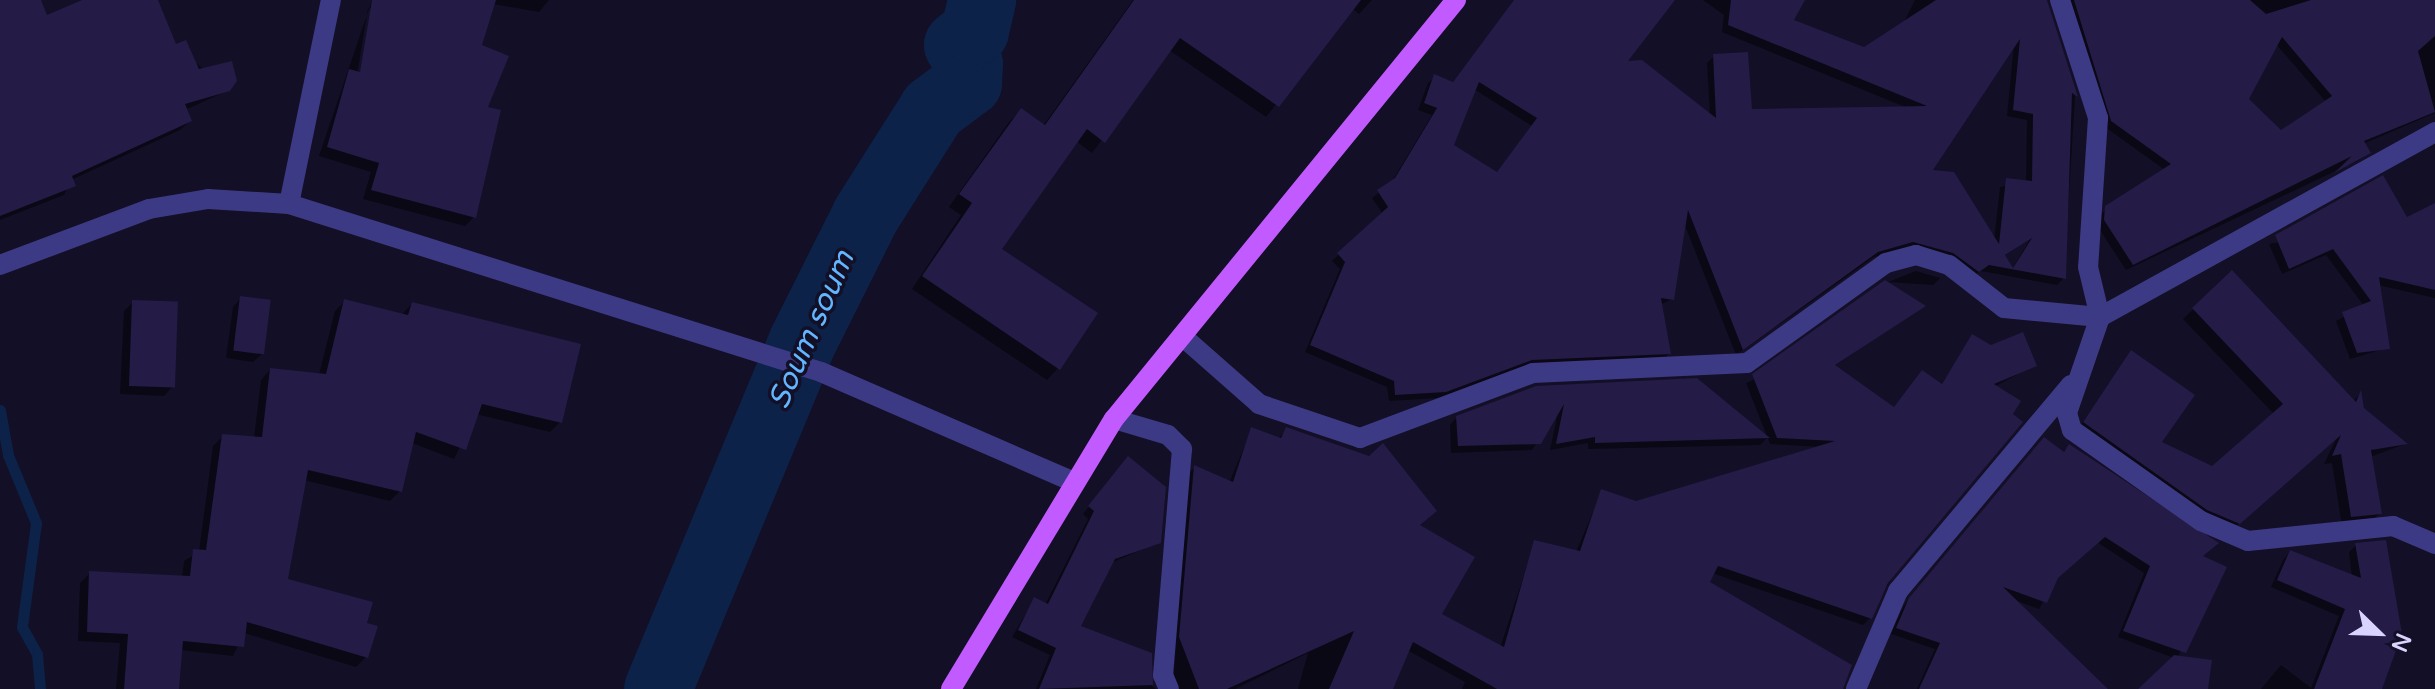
<!DOCTYPE html>
<html>
<head>
<meta charset="utf-8">
<style>
	body { margin:0 }
	#map { position:relative; width:2435px; height:689px; overflow:hidden; background:#130f26; font-family:"Varela Round",sans-serif }
	div>[style] { position:absolute }
	.shadow>* { inset:0; background:#0007 }
	.stream>* { height:11px; margin:-5.5px; padding:0 5.5px; transform-origin:5.5px; border-radius:5.5px; background:#0c2248 }
	.river>* { height:68px; margin:-34px; padding:0 34px; transform-origin:34px; border-radius:34px; background:#0c2248 }
	.building>* { inset:0; background:#241b47; transform-origin:0 0 }
	.minor>* { height:20px; margin:-10px; padding:0 10px; transform-origin:10px; border-radius:10px; background:#3d3a85 }
	.primary>* { height:20px; margin:-10px; padding:0 10px; transform-origin:10px; border-radius:10px; background:#c25bff }
	span { translate:-50% -50%; white-space:nowrap; text-align:center; line-height:1.15; -webkit-text-stroke:7px #130f26; paint-order:stroke }
	.water-label { font-size:30px; color:#62b6ff; font-style:italic }
	.north { position:absolute; left:2339px; top:593px; width:80px; height:80px; -webkit-text-stroke:6px #130f26; paint-order:stroke; rotate:113deg; font-size:22px; font-weight:700; line-height:32px; text-align:center; color:#d9d4ff }
	.north::after { content:''; display:block; margin:auto; width:28px; height:36px; background:#d9d4ff; clip-path:polygon(50% 0,100% 100%,50% 72%,0 100%) }
</style>
</head>
<body>
<div id="map">
	<div class="shadow">
		<div style="clip-path:polygon(0 0,38px 0,46px 18px,87px 0,153px 0,175px 46px,229px 90px,185px 110px,190px 121px,180px 130px,71px 180px,64px 195px,0 220px)"></div>
		<div style="clip-path:polygon(evenodd,372px 0,549px 0,539px 12px,493px 4px,480px 47px,485px 108px,474px 217px,465px 226px,363px 199px,371px 172px,319px 156px,372px 0,368px 8px,372px 8px,360px 83px,356px 82px,368px 8px)"></div>
		<div style="clip-path:polygon(1133px 0,1372px 0,1359px 14px,1352px 8px,1266px 117px,1169px 50px,1092px 153px,1076px 141px,1000px 249px,1058px 368px,1047px 380px,912px 289px,961px 215px,949px 207px,1009px 122px,1021px 111px,1043px 126px)"></div>
		<div style="clip-path:polygon(evenodd,1516px 0,1635px 0,1596px 77px,1710px 115px,1707px 63px,1714px 56px,1750px 111px,1910px 109px,1722px 32px,1724px 15px,1703px 0,1803px 0,1791px 21px,1864px 49px,1903px 24px,1915px 0,2047px 0,2075px 96px,2064px 278px,2057px 285px,1981px 271px,1971px 277px,1911px 248px,1874px 257px,1736px 355px,1684px 223px,1672px 299px,1660px 305px,1669px 353px,1663px 360px,1524px 366px,1438px 398px,1389px 401px,1387px 387px,1305px 352px,1340px 269px,1332px 261px,1383px 214px,1372px 198px,1391px 183px,1432px 115px,1418px 110px,1428px 83px,1435px 77px,1452px 83px,1516px 0,2014px 44px,2007px 116px,2027px 120px,2026px 182px,2000px 187px,1994px 241px,1930px 172px,2014px 44px,1516px 0,1474px 89px,1532px 126px,1496px 174px,1451px 146px,1474px 89px,1516px 0,2030px 239px,2012px 269px,2004px 256px,2030px 239px)"></div>
		<div style="clip-path:polygon(evenodd,2061px 0,2435px 0,2435px 113px,2363px 144px,2368px 152px,2361px 159px,2126px 270px,2098px 227px,2099px 215px,2165px 170px,2105px 127px,2061px 0,2276px 44px,2326px 102px,2281px 132px,2246px 99px,2276px 44px)"></div>
		<div style="clip-path:polygon(2435px 205px,2435px 298px,2378px 285px,2387px 348px,2350px 359px,2336px 321px,2364px 306px,2326px 255px,2282px 274px,2269px 244px,2406px 220px)"></div>
		<div style="clip-path:polygon(1916px 271px,1940px 278px,1933px 285px,1888px 282px)"></div>
		<div style="clip-path:polygon(2232px 273px,2352px 402px,2360px 394px,2362px 409px,2405px 444px,2370px 457px,2380px 513px,2370px 523px,2342px 526px,2332px 463px,2324px 464px,2336px 439px,2229px 532px,2075px 433px,2131px 352px,2159px 443px,2212px 468px,2274px 414px,2183px 319px)"></div>
		<div style="clip-path:polygon(241px 298px,262px 354px,253px 362px,226px 358px,233px 307px)"></div>
		<div style="clip-path:polygon(345px 301px,402px 314px,412px 304px,560px 422px,550px 432px,476px 414px,454px 459px,412px 443px,400px 491px,390px 501px,304px 480px,285px 580px,365px 624px,366px 657px,356px 667px,244px 633px,233px 656px,180px 650px,177px 689px,116px 689px,120px 643px,78px 641px,80px 583px,90px 573px,182px 578px,184px 561px,199px 552px,213px 446px,223px 436px,254px 438px,261px 380px,270px 370px,319px 375px,335px 311px)"></div>
		<div style="clip-path:polygon(133px 302px,172px 387px,164px 396px,120px 394px,124px 311px)"></div>
		<div style="clip-path:polygon(1923px 306px,1834px 366px,1893px 409px,1940px 386px,1973px 337px,2035px 365px,1994px 387px,1870px 618px,1863px 625px,1712px 573px,1708px 583px,1841px 689px,1462px 689px,1465px 682px,1407px 650px,1391px 689px,1298px 689px,1308px 653px,1235px 689px,1173px 689px,1187px 475px,1194px 468px,1229px 483px,1252px 429px,1278px 439px,1287px 429px,1417px 526px,1439px 614px,1500px 648px,1535px 542px,1576px 552px,1602px 491px,1636px 503px,1821px 447px,1770px 444px,1746px 383px)"></div>
		<div style="clip-path:polygon(1697px 380px,1767px 438px,1760px 445px,1588px 449px,1588px 443px,1550px 450px,1558px 412px,1532px 450px,1451px 453px,1450px 425px,1457px 417px)"></div>
		<div style="clip-path:polygon(2038px 446px,2062px 453px,2069px 446px,2200px 557px,2179px 657px,2206px 689px,2141px 689px,2174px 658px,2118px 637px,2144px 573px,2097px 542px,2056px 578px,2039px 609px,2012px 599px,2098px 689px,1917px 689px,1935px 649px,1891px 634px,1903px 607px)"></div>
		<div style="clip-path:polygon(1122px 466px,1159px 542px,1111px 563px,1078px 627px,1156px 689px,1036px 689px,1050px 655px,1012px 637px,1034px 600px,1045px 605px,1088px 519px,1083px 514px)"></div>
		<div style="clip-path:polygon(2356px 545px,2380px 689px,2261px 689px,2281px 665px,2311px 688px,2339px 616px,2271px 587px,2283px 560px,2290px 552px,2352px 577px,2349px 552px)"></div>
	</div>
	<div class="stream">
		<div style="left:0;top:410px;width:46px;rotate:79.9deg"></div>
		<div style="left:8px;top:455px;width:74px;rotate:67.6deg"></div>
		<div style="left:36px;top:523px;width:105px;rotate:97.7deg"></div>
		<div style="left:22px;top:627px;width:31px;rotate:61deg"></div>
		<div style="left:37px;top:654px;width:35px;rotate:85deg"></div>
	</div>
	<div class="river">
		<div style="left:658px;top:689px;width:375px;rotate:-67.4deg"></div>
		<div style="left:802px;top:343px;width:143px;rotate:-63.4deg"></div>
		<div style="left:866px;top:215px;width:125px;rotate:-57.7deg"></div>
		<div style="left:933px;top:109px;width:44px;rotate:-36.6deg"></div>
		<div style="left:968px;top:83px;width:19px;rotate:-87deg"></div>
		<div style="left:969px;top:64px;width:22px;rotate:-120deg"></div>
		<div style="left:958px;top:45px;width:22px;rotate:-39deg"></div>
		<div style="left:975px;top:31px;width:32px;rotate:-77deg"></div>
	</div>
	<div class="building">
		<div style="clip-path:polygon(0 0,41px 0,47px 15px,82px 0,158px 0,176px 44px,186px 40px,199px 69px,232px 61px,237px 81px,230px 91px,185px 104px,192px 121px,72px 176px,76px 186px,0 216px)"></div>
		<div style="clip-path:polygon(372px 0,496px 0,482px 45px,509px 56px,488px 107px,501px 110px,476px 218px,371px 190px,379px 163px,327px 147px,349px 69px,360px 72px)"></div>
		<div style="clip-path:polygon(1134px 0,1361px 0,1279px 107px,1180px 38px,1105px 143px,1087px 129px,1002px 249px,1098px 313px,1060px 370px,922px 276px,972px 203px,959px 194px,1021px 108px,1045px 125px)"></div>
		<div style="clip-path:polygon(evenodd,1514px 0,1675px 0,1628px 61px,1642px 60px,1716px 118px,1713px 54px,1748px 52px,1752px 109px,1927px 106px,1728px 25px,1731px 0,1805px 0,1794px 20px,1864px 47px,1936px 0,2047px 0,2078px 97px,2072px 93px,2066px 279px,1989px 265px,1979px 272px,1953px 253px,1913px 242px,1878px 252px,1743px 350px,1688px 210px,1674px 300px,1661px 298px,1671px 354px,1532px 360px,1446px 392px,1395px 395px,1394px 381px,1310px 345px,1345px 262px,1337px 253px,1388px 207px,1377px 190px,1395px 178px,1437px 108px,1424px 103px,1434px 74px,1453px 82px,1514px 0,2020px 39px,2013px 110px,2033px 114px,2032px 181px,2006px 178px,1999px 244px,1954px 172px,1933px 170px,2020px 39px,1514px 0,1479px 82px,1537px 118px,1497px 172px,1454px 145px,1479px 82px,1514px 0,2032px 238px,2013px 268px,2005px 255px,2032px 238px)"></div>
		<div style="clip-path:polygon(evenodd,2074px 0,2250px 0,2266px 14px,2311px 0,2435px 0,2435px 36px,2418px 51px,2435px 112px,2364px 141px,2371px 153px,2334px 173px,2352px 156px,2133px 265px,2104px 220px,2105px 206px,2171px 164px,2111px 121px,2074px 0,2282px 37px,2332px 96px,2281px 130px,2249px 99px,2282px 37px)"></div>
		<div style="clip-path:polygon(2383px 175px,2407px 217px,2435px 203px,2435px 290px,2379px 277px,2390px 349px,2357px 353px,2342px 312px,2371px 301px,2333px 249px,2289px 269px,2275px 235px)"></div>
		<div style="clip-path:polygon(2232px 270px,2356px 402px,2361px 390px,2364px 408px,2408px 444px,2371px 450px,2382px 514px,2351px 517px,2341px 454px,2332px 456px,2341px 435px,2240px 524px,2207px 510px,2083px 422px,2131px 350px,2195px 395px,2162px 442px,2212px 466px,2283px 404px,2192px 308px)"></div>
		<div style="clip-path:polygon(1885px 280px,1926px 306px,1835px 365px,1894px 407px,1922px 370px,1942px 384px,1972px 334px,1991px 345px,2023px 332px,2037px 366px,1994px 384px,2021px 401px,2013px 414px,2023px 422px,1888px 583px,1872px 619px,1718px 566px,1710px 582px,1852px 665px,1843px 689px,1497px 689px,1413px 642px,1393px 689px,1329px 689px,1354px 631px,1227px 689px,1199px 689px,1179px 637px,1194px 465px,1233px 482px,1251px 427px,1281px 438px,1286px 427px,1369px 456px,1383px 443px,1437px 511px,1420px 525px,1475px 557px,1442px 614px,1504px 647px,1534px 540px,1580px 551px,1601px 489px,1636px 501px,1835px 441px,1777px 438px,1752px 374px)"></div>
		<div style="left:240px;top:296px;width:31px;height:55px;rotate:7deg"></div>
		<div style="clip-path:polygon(344px 299px,408px 315px,412px 302px,581px 344px,562px 423px,482px 404px,466px 450px,416px 432px,402px 492px,308px 470px,288px 579px,373px 602px,367px 623px,378px 626px,368px 658px,247px 622px,244px 647px,183px 641px,179px 689px,124px 689px,128px 634px,87px 632px,89px 571px,190px 576px,193px 549px,206px 550px,222px 434px,262px 437px,270px 368px,326px 374px)"></div>
		<div style="left:132px;top:300px;width:46px;height:86px;rotate:2deg"></div>
		<div style="clip-path:polygon(1697px 378px,1770px 438px,1595px 443px,1595px 437px,1556px 444px,1564px 404px,1541px 444px,1458px 446px,1456px 416px,1536px 386px)"></div>
		<div style="clip-path:polygon(2044px 437px,2064px 452px,2069px 444px,2219px 543px,2203px 556px,2227px 567px,2186px 653px,2123px 631px,2150px 566px,2105px 537px,2058px 578px,2047px 603px,2003px 587px,2108px 689px,1919px 689px,1940px 643px,1896px 628px,1909px 598px)"></div>
		<div style="clip-path:polygon(1128px 456px,1166px 487px,1161px 543px,1115px 559px,1081px 626px,1152px 653px,1153px 685px,1039px 689px,1056px 648px,1018px 630px,1034px 597px,1048px 604px,1094px 511px,1088px 506px)"></div>
		<div style="clip-path:polygon(2386px 540px,2402px 634px,2382px 689px,2314px 689px,2345px 609px,2277px 580px,2290px 550px,2361px 578px,2355px 543px)"></div>
		<div style="clip-path:polygon(2174px 655px,2212px 660px,2208px 689px,2138px 689px)"></div>
	</div>
	<div class="minor">
		<div style="left:2060px;top:0;width:124px;rotate:72.1deg"></div>
		<div style="left:2098px;top:118px;width:149px;rotate:93.8deg"></div>
		<div style="left:2088px;top:267px;width:51px;rotate:76.5deg"></div>
		<div style="left:2100px;top:317px;width:102px;rotate:109deg"></div>
		<div style="left:2067px;top:413px;width:18px;rotate:74deg"></div>
		<div style="left:2072px;top:430px;width:158px;rotate:35.2deg"></div>
		<div style="left:2201px;top:521px;width:51px;rotate:23.1deg"></div>
		<div style="left:2248px;top:541px;width:146px;rotate:-5.9deg"></div>
		<div style="left:2393px;top:526px;width:46px;rotate:23.2deg"></div>
		<div style="left:289px;top:204px;width:208px;rotate:-78.4deg"></div>
		<div style="left:0;top:265px;width:159px;rotate:-20.6deg"></div>
		<div style="left:149px;top:209px;width:60px;rotate:-9.6deg"></div>
		<div style="left:208px;top:199px;width:81px;rotate:3.5deg"></div>
		<div style="left:289px;top:204px;width:558px;rotate:17.53deg"></div>
		<div style="left:821px;top:372px;width:274px;rotate:23.5deg"></div>
		<div style="left:1182px;top:336px;width:103px;rotate:41.4deg"></div>
		<div style="left:1259px;top:404px;width:107px;rotate:18.6deg"></div>
		<div style="left:1360px;top:438px;width:185px;rotate:-20.6deg"></div>
		<div style="left:1533px;top:373px;width:214px;rotate:-2.7deg"></div>
		<div style="left:1747px;top:363px;width:171px;rotate:-35.7deg"></div>
		<div style="left:1886px;top:263px;width:31px;rotate:-15deg"></div>
		<div style="left:1916px;top:255px;width:34px;rotate:17deg"></div>
		<div style="left:1949px;top:265px;width:70px;rotate:38deg"></div>
		<div style="left:2004px;top:308px;width:96px;rotate:5.4deg"></div>
		<div style="left:2100px;top:317px;width:383px;rotate:-28.9deg"></div>
		<div style="left:1114px;top:419px;width:56px;rotate:16.5deg"></div>
		<div style="left:1168px;top:435px;width:20px;rotate:45deg"></div>
		<div style="left:1182px;top:449px;width:227px;rotate:94.8deg"></div>
		<div style="left:1163px;top:675px;width:15px;rotate:67deg"></div>
		<div style="left:1856px;top:689px;width:107px;rotate:-66.8deg"></div>
		<div style="left:1898px;top:591px;width:269px;rotate:-50deg"></div>
	</div>
	<div class="primary">
		<div style="left:951px;top:689px;width:315px;rotate:-58.9deg"></div>
		<div style="left:1114px;top:419px;width:541px;rotate:-50.78deg"></div>
	</div>
	<div class="water-label">
		<span style="left:812px;top:330px;rotate:-66deg">Soum soum</span>
	</div>
	<div class="north">N</div>
</div>
</body>
</html>
